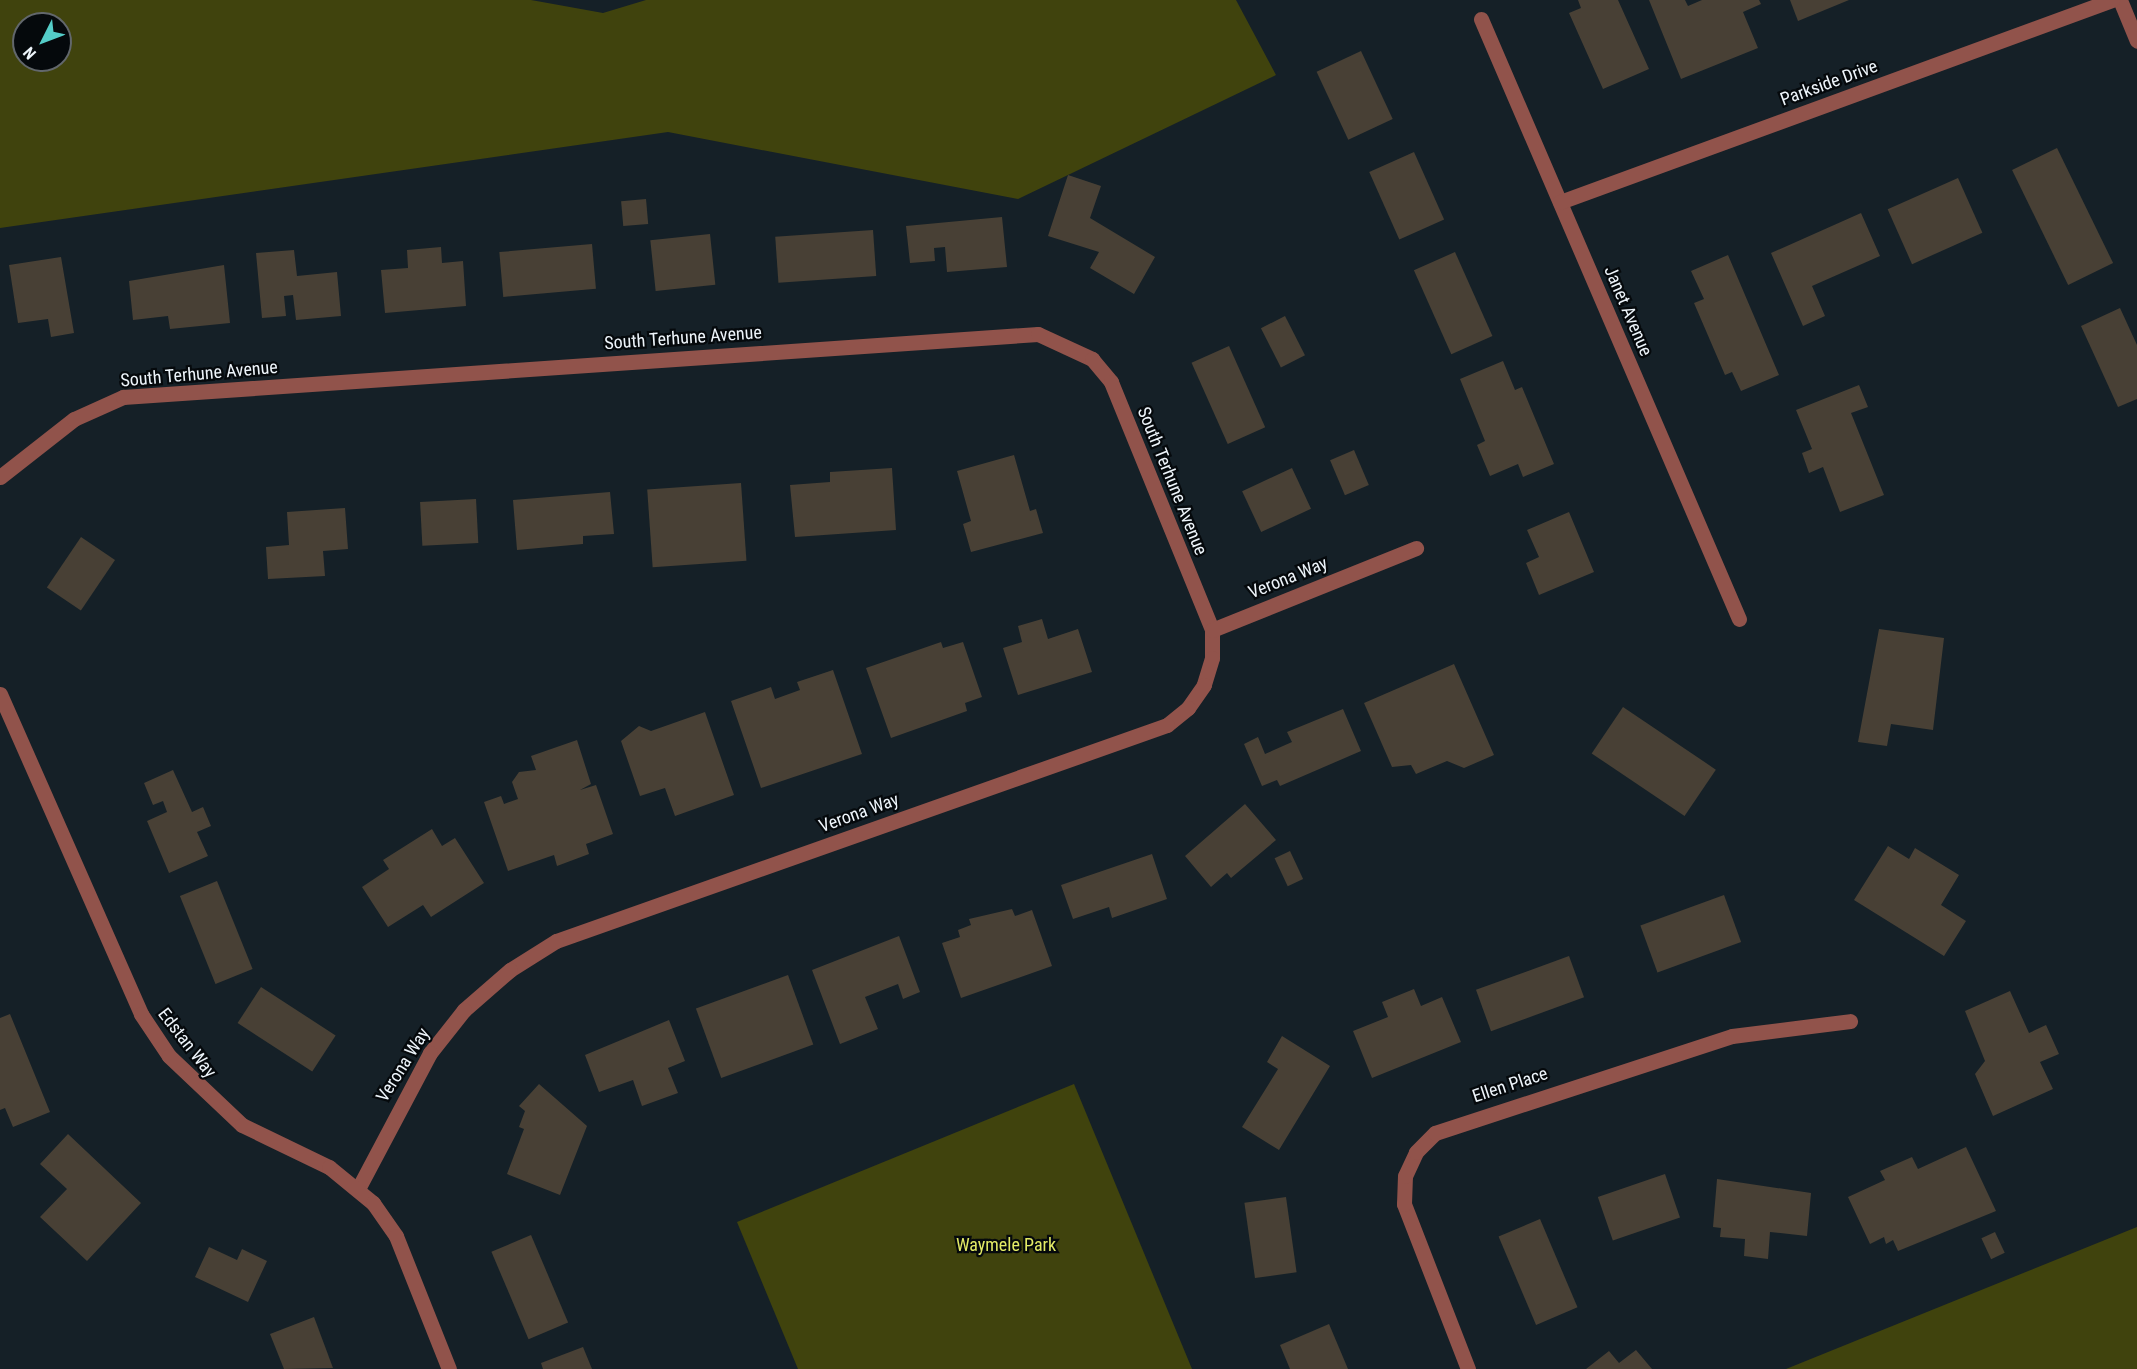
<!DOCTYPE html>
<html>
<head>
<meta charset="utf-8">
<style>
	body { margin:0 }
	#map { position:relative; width:2137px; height:1369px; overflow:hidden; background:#152027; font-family:"Roboto Condensed",sans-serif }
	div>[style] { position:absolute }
	.green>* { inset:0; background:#40430d }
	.building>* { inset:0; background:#484035; transform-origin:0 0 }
	.minor>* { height:15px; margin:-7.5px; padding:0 7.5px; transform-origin:7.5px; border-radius:7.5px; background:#91534b }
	span { translate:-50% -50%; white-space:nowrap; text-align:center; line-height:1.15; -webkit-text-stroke:4.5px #05090c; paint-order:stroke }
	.street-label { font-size:18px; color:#eef5fb }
	.park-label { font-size:18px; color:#e3eb66 }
	.north { position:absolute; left:12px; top:12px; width:60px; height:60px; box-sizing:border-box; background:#05090c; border:2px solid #62676c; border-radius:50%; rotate:228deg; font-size:16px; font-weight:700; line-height:24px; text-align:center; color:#eef5fb }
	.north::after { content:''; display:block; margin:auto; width:21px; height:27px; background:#54cdc8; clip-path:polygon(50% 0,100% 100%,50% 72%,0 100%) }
</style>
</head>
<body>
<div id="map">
	<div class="green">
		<div style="clip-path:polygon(evenodd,0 0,531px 0,603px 13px,646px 0,1236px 0,1276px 75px,1018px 199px,668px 132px,0 228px,0 0,24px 24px,60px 24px,60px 60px,24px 60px,24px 24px)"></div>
		<div style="clip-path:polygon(1074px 1084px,1192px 1369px,798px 1369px,737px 1222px)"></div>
		<div style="clip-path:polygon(2137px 1227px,2137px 1369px,1786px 1369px)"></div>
	</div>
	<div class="building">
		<div style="clip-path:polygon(1578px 0,1618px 0,1649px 69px,1603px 89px,1569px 13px,1581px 8px)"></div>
		<div style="clip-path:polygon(1649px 0,1685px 0,1688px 6px,1702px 0,1759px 0,1761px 4px,1743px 12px,1758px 48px,1681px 79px)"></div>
		<div style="clip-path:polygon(1790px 0,1849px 0,1798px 21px)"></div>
		<div style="left:1361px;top:51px;width:75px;height:49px;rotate:65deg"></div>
		<div style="left:2057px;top:148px;width:128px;height:50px;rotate:64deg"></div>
		<div style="left:1414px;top:152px;width:74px;height:49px;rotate:66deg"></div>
		<div style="clip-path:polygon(1068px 175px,1101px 186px,1090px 218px,1155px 257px,1134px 294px,1090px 268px,1099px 252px,1048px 236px)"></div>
		<div style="left:1958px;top:178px;width:60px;height:77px;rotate:66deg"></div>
		<div style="left:646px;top:199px;width:25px;height:25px;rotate:85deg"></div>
		<div style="clip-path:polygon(1861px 213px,1880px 256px,1812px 286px,1825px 316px,1803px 326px,1771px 253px)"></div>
		<div style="clip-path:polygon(1002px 217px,1007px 267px,947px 272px,945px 247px,934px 248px,935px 261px,910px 263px,906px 226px)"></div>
		<div style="left:873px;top:230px;width:46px;height:98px;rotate:86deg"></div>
		<div style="left:710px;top:234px;width:51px;height:60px;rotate:84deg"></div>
		<div style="left:592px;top:244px;width:45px;height:93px;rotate:85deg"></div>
		<div style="clip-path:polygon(441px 247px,442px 263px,463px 261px,466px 306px,385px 313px,381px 270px,408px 268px,407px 250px)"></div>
		<div style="clip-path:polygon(294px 250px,297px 276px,337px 272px,341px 316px,296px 320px,293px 295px,284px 296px,286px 316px,262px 318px,256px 253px)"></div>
		<div style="left:1455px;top:252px;width:92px;height:45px;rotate:66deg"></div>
		<div style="clip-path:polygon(1728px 255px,1779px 375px,1741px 391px,1732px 372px,1725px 375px,1694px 303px,1704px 299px,1691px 271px)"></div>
		<div style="clip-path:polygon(61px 257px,74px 333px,51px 337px,48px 319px,18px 323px,9px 265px)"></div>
		<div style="clip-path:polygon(224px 265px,230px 323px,170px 329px,168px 316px,133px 320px,129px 281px)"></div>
		<div style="clip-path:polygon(2120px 308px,2137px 345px,2137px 399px,2118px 407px,2081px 326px)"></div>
		<div style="left:1285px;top:316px;width:44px;height:27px;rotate:63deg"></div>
		<div style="left:1229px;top:346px;width:89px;height:41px;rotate:66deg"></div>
		<div style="clip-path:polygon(1503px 361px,1515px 390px,1522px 387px,1554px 464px,1523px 477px,1518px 464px,1490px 476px,1477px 445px,1485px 441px,1460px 379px)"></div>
		<div style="clip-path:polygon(1859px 385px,1868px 407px,1851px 413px,1884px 495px,1840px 512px,1823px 467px,1809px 473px,1802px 453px,1812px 449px,1796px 410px)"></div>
		<div style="left:1354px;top:450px;width:38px;height:26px;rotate:67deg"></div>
		<div style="clip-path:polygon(1014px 455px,1030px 511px,1036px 509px,1043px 533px,971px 552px,963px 524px,971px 521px,957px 471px)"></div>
		<div style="clip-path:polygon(892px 468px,896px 530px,795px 537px,790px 485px,830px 482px,830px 472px)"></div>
		<div style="left:1292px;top:468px;width:45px;height:55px;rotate:65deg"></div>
		<div style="left:741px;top:483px;width:78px;height:94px;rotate:86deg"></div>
		<div style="clip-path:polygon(610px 492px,614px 534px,583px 536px,583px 544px,517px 550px,513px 500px)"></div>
		<div style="left:476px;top:499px;width:44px;height:56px;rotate:87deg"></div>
		<div style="clip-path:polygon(345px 508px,348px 549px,323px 551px,325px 576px,268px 579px,266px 547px,289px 545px,287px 512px)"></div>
		<div style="clip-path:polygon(1569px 512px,1594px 572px,1539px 595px,1526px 563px,1539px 557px,1527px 530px)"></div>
		<div style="left:81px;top:537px;width:41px;height:61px;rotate:34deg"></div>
		<div style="clip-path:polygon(1042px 619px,1048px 639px,1078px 629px,1092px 672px,1018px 695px,1003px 648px,1022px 642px,1018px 626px)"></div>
		<div style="clip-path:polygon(1879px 629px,1944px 638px,1933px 730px,1891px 724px,1887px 746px,1858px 742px)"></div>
		<div style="clip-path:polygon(941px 642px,943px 648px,963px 642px,982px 697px,965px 703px,967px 711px,891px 738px,866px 668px)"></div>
		<div style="clip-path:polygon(1454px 664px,1494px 755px,1464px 768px,1447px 761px,1416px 774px,1411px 765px,1392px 767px,1364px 703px)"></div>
		<div style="clip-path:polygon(833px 670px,862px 754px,761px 788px,731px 701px,771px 687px,775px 699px,800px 690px,797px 682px)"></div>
		<div style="left:1623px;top:707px;width:112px;height:56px;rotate:34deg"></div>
		<div style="clip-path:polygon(1343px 709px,1361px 751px,1280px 786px,1277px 780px,1262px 786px,1244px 744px,1258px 737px,1265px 754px,1292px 742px,1287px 732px)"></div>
		<div style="clip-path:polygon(705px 712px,734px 795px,675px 816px,665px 788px,640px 796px,621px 741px,639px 726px,651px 731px)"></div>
		<div style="clip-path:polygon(577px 740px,591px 784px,580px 790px,596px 785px,613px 834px,586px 844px,589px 854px,557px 866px,554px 855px,508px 871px,484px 802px,501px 796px,504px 804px,518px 799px,512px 782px,519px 772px,536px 770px,531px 756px)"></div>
		<div style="clip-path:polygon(173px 770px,192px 812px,203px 807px,211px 826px,197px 832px,208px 856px,169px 873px,147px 821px,167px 812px,163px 801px,153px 805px,144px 783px)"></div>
		<div style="clip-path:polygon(1245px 804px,1276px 840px,1231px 878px,1227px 873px,1211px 887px,1185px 856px)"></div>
		<div style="clip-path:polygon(432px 829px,442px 846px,455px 838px,484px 883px,431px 917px,423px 905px,388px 927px,362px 887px,389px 869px,383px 860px)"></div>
		<div style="clip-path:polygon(1888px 846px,1909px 859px,1915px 848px,1959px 875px,1941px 905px,1966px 921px,1944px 956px,1854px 900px)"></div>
		<div style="left:1290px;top:851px;width:31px;height:17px;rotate:65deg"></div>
		<div style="clip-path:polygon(1152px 854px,1167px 899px,1112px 918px,1109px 907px,1073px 919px,1061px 885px)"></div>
		<div style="left:217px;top:881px;width:95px;height:40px;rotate:68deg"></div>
		<div style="left:1724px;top:895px;width:50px;height:89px;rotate:70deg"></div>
		<div style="clip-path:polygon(1012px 909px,1015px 916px,1032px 910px,1052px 966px,961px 998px,942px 943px,960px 937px,958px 930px,971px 925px,969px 919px)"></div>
		<div style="clip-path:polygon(899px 936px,920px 992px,903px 999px,898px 984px,865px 997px,878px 1029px,840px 1044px,812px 970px)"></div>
		<div style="left:1569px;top:956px;width:44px;height:99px;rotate:70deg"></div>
		<div style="left:788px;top:975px;width:74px;height:98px;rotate:70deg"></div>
		<div style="left:261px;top:987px;width:89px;height:43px;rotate:33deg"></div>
		<div style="clip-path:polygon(1414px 989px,1421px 1006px,1442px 997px,1461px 1042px,1372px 1078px,1353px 1031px,1388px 1017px,1382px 1002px)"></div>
		<div style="clip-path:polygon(2010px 991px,2029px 1033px,2046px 1025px,2059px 1054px,2040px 1062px,2053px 1089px,1993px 1116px,1975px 1074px,1985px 1061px,1965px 1011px)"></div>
		<div style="clip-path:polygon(10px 1014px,50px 1112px,13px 1127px,5px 1108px,0 1110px,0 1018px)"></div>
		<div style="clip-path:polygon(669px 1020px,685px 1061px,668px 1068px,678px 1093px,642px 1106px,633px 1080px,599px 1092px,585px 1055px)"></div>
		<div style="clip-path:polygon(1282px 1036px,1330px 1066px,1279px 1150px,1242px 1127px,1278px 1069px,1267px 1062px)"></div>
		<div style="clip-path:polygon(539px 1084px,587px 1126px,560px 1195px,507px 1174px,524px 1129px,519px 1127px,525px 1111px,519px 1106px)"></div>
		<div style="clip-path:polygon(68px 1134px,141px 1203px,87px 1261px,40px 1217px,67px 1189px,40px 1164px)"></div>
		<div style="clip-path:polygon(1966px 1147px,1996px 1211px,1898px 1251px,1893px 1240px,1886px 1244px,1884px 1237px,1870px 1244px,1848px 1197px,1885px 1180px,1880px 1171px,1912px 1157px,1918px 1169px)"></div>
		<div style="left:1665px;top:1174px;width:46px;height:71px;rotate:71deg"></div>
		<div style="clip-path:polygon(1717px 1179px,1811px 1193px,1807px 1236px,1770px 1232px,1768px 1259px,1744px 1256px,1745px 1239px,1720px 1237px,1721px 1228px,1713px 1227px)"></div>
		<div style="left:1286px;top:1197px;width:76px;height:42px;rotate:82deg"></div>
		<div style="left:1540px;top:1219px;width:96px;height:45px;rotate:67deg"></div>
		<div style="left:1995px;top:1232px;width:23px;height:15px;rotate:65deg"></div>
		<div style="left:531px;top:1235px;width:95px;height:43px;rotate:67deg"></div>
		<div style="clip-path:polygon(209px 1247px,237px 1260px,242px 1249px,267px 1261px,248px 1302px,195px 1277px)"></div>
		<div style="clip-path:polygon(314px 1317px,333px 1368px,284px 1369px,270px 1334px)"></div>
		<div style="clip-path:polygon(1329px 1324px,1348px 1369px,1290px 1369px,1280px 1345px)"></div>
		<div style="clip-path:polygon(583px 1347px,592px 1369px,543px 1369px,541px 1363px)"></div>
		<div style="clip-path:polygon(1636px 1350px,1652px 1369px,1586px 1369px,1609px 1351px,1619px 1363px)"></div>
	</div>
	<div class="minor">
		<div style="left:2120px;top:0;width:44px;rotate:67.5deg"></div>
		<div style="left:1481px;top:19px;width:653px;rotate:66.73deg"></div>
		<div style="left:1560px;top:202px;width:588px;rotate:-20.1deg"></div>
		<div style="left:0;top:477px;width:94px;rotate:-38.1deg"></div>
		<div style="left:74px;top:419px;width:54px;rotate:-24.2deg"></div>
		<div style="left:123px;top:397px;width:917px;rotate:-3.94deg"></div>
		<div style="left:1038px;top:334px;width:60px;rotate:24.8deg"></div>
		<div style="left:1092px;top:359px;width:30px;rotate:50deg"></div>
		<div style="left:1111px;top:382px;width:268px;rotate:67.8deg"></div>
		<div style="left:1212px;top:630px;width:28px;rotate:90deg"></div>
		<div style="left:1212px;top:658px;width:28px;rotate:107deg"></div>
		<div style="left:1204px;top:685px;width:28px;rotate:125deg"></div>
		<div style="left:1188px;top:708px;width:27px;rotate:141deg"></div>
		<div style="left:1167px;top:725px;width:648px;rotate:160.53deg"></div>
		<div style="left:556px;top:941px;width:54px;rotate:147.8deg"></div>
		<div style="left:510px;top:970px;width:61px;rotate:139deg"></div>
		<div style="left:464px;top:1010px;width:55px;rotate:128.3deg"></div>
		<div style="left:430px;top:1053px;width:154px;rotate:117.9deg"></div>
		<div style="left:1212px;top:630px;width:220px;rotate:-21.9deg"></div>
		<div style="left:0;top:694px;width:350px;rotate:66.2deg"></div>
		<div style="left:141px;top:1014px;width:50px;rotate:56.3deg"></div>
		<div style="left:169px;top:1056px;width:100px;rotate:43.4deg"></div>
		<div style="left:242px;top:1125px;width:97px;rotate:25.8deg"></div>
		<div style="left:329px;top:1167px;width:57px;rotate:39.3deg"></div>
		<div style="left:373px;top:1203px;width:40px;rotate:55.1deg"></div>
		<div style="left:396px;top:1236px;width:143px;rotate:68.3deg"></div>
		<div style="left:1468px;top:1369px;width:177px;rotate:-111.2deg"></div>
		<div style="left:1404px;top:1204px;width:28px;rotate:-88deg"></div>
		<div style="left:1405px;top:1176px;width:26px;rotate:-65deg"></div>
		<div style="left:1416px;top:1152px;width:27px;rotate:-45deg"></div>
		<div style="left:1435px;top:1133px;width:312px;rotate:-18.1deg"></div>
		<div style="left:1732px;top:1036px;width:119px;rotate:-7.2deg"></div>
	</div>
	<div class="street-label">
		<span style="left:1829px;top:83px;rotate:-20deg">Parkside Drive</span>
		<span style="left:1628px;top:311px;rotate:67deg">Janet Avenue</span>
		<span style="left:683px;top:338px;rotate:-4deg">South Terhune Avenue</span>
		<span style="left:199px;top:374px;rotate:-5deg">South Terhune Avenue</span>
		<span style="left:1172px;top:481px;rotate:68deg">South Terhune Avenue</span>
		<span style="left:1288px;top:578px;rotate:-22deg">Verona Way</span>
		<span style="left:859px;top:813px;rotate:-20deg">Verona Way</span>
		<span style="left:187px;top:1043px;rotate:52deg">Edstan Way</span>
		<span style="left:403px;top:1065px;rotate:-58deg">Verona Way</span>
		<span style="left:1510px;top:1085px;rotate:-18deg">Ellen Place</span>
	</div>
	<div class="park-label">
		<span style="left:1006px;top:1245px">Waymele Park</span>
	</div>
	<div class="north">N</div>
</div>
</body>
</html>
